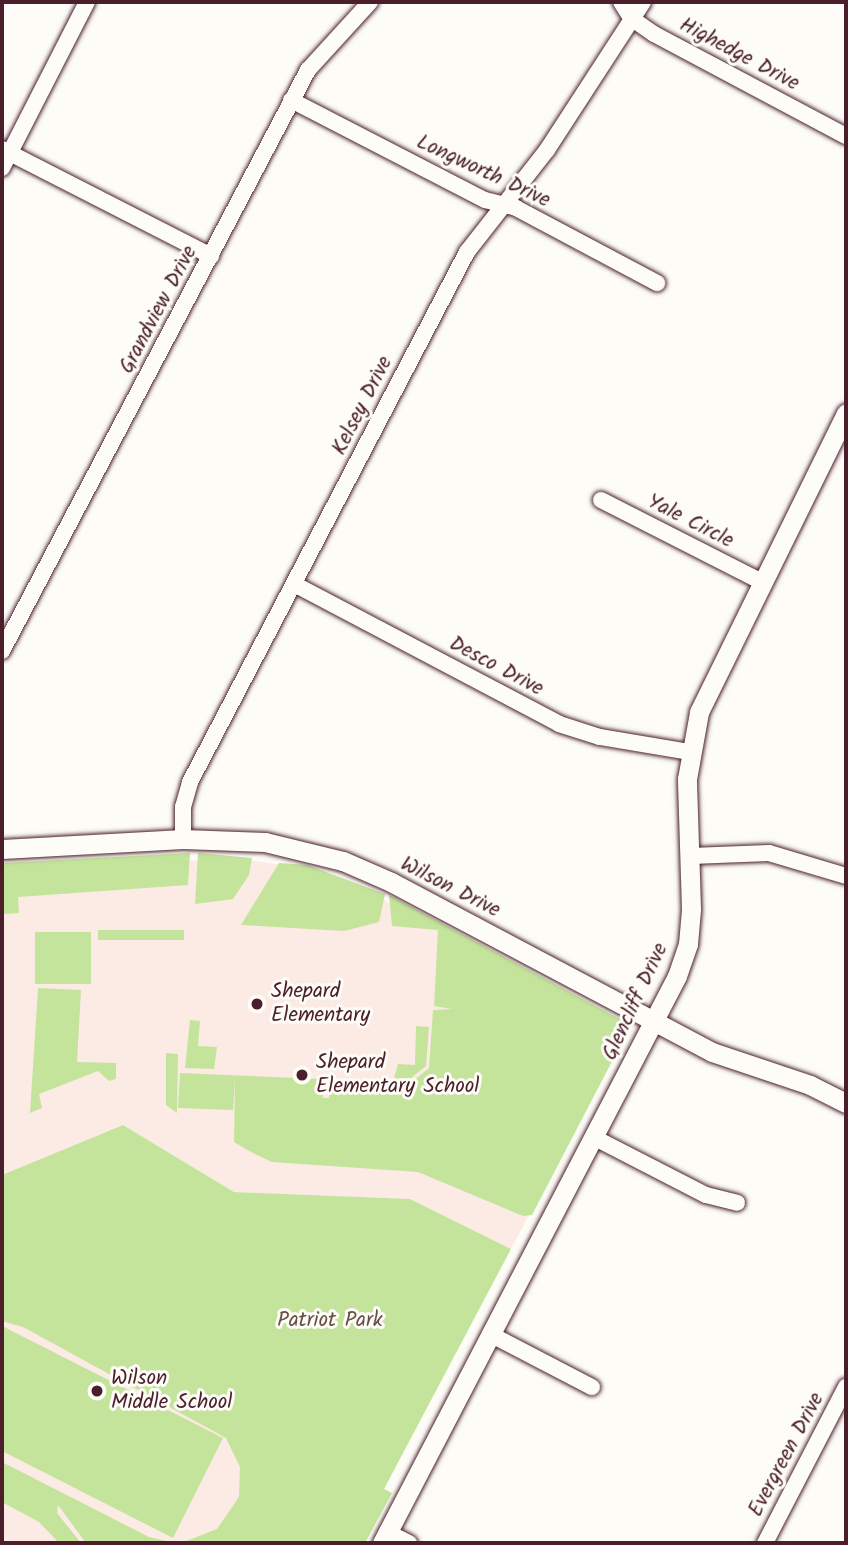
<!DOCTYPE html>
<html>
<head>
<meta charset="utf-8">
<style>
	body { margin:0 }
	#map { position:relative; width:848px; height:1545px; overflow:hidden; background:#fdfcf7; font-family:Kalam,sans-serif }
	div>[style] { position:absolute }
	.built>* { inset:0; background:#fceae4 }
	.green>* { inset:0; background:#c4e49c; transform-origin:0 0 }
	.roads { filter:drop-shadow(0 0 2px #4a1f2b) drop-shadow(0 0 2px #4a1f2b) }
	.minor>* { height:16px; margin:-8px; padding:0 8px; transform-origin:8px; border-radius:8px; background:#fdfcf7 }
	.tertiary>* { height:19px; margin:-9.5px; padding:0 9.5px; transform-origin:9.5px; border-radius:9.5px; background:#fdfcf7 }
	.dots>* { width:19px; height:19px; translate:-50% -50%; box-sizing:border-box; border:4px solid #fdfcf7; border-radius:50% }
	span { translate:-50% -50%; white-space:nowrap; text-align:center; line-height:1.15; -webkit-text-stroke:6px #fdfcf7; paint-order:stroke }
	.street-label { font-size:21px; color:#4a1f2b }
	.poi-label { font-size:21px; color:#4a1f2b }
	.left { translate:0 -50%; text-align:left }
	.park-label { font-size:21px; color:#685047 }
	.frame { position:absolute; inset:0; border:4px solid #4a1f2b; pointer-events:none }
</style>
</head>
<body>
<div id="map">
	<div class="built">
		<div style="clip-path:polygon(237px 858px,308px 869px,367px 891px,628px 1026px,511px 1249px,410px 1199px,234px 1192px,123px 1125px,2px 1175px,2px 871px)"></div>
		<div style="clip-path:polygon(2px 1293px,384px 1489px,356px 1543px,2px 1543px)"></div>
	</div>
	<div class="green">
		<div style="clip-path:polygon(190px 853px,188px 885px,18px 897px,19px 913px,2px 914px,2px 863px)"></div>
		<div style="clip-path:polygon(198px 853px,252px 858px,249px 875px,233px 899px,195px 904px)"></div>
		<div style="clip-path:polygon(279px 863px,307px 865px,385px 894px,379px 922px,344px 931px,241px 925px)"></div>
		<div style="clip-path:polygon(389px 895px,631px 1025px,532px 1215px,523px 1216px,418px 1172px,272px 1162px,251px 1152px,234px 1142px,235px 1077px,233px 1110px,178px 1108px,180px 1073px,322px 1079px,323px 1098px,329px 1098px,330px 1084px,406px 1087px,429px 1068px,433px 1010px,452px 1009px,434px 1006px,438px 930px,392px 926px)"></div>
		<div style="left:184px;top:930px;width:10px;height:86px;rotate:90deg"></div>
		<div style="left:91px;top:932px;width:52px;height:56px;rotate:90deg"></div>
		<div style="clip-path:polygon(38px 988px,81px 990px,77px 1062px,116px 1063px,116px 1079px,109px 1081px,98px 1071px,39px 1094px,42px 1108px,30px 1113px)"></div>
		<div style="clip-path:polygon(190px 1020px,200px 1021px,198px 1046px,217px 1047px,214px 1069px,185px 1068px)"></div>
		<div style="clip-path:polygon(416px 1026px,429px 1027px,426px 1066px,405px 1083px,393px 1082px,398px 1064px,415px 1065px)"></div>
		<div style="clip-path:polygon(166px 1053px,178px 1054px,177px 1113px,166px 1105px)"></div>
		<div style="clip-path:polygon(123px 1125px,234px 1192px,410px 1199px,511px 1249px,384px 1489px,392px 1493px,365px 1543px,181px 1543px,217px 1529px,239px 1497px,240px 1467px,226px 1438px,23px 1327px,2px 1321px,2px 1175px)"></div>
		<div style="clip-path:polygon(2px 1326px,223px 1438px,173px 1538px,2px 1451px)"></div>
		<div style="clip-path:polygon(2px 1462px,149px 1537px,175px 1543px,86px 1543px,58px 1505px,57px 1513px,81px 1543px,59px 1543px,39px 1522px,2px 1502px)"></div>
	</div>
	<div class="roads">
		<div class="minor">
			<div style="left:621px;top:2px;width:19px;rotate:58deg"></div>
			<div style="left:631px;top:18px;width:28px;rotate:35deg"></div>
			<div style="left:654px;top:34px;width:217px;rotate:28deg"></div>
			<div style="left:291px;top:100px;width:218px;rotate:27.3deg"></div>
			<div style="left:485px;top:200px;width:32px;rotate:14deg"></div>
			<div style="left:516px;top:208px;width:160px;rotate:28deg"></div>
			<div style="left:2px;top:149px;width:235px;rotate:27.1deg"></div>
			<div style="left:2px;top:168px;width:186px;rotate:-62.9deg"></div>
			<div style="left:601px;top:500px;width:178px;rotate:27deg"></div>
			<div style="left:294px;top:584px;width:300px;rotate:27.8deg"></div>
			<div style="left:559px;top:724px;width:43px;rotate:17.6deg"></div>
			<div style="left:600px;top:737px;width:91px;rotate:9.5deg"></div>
			<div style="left:2px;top:651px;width:657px;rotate:-62.23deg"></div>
			<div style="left:308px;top:70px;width:92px;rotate:-47.6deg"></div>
			<div style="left:183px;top:839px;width:32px;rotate:-90deg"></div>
			<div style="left:183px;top:807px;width:26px;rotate:-74deg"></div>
			<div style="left:190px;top:782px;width:598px;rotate:-62.41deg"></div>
			<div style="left:467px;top:252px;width:130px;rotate:-51.9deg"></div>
			<div style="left:547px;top:150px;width:176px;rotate:-57deg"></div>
			<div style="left:691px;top:856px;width:78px;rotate:-2.2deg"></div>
			<div style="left:769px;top:853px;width:80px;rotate:16.6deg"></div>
			<div style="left:593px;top:1137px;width:127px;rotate:27.2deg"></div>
			<div style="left:706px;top:1195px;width:32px;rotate:14deg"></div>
			<div style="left:490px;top:1334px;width:115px;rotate:27.5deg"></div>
			<div style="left:387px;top:1532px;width:25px;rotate:27deg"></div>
			<div style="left:765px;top:1543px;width:176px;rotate:-62.6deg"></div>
		</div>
		<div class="tertiary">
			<div style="left:2px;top:849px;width:181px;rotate:-3.2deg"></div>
			<div style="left:183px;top:839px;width:82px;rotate:2.1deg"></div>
			<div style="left:265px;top:842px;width:80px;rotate:13.7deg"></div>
			<div style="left:343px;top:861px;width:52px;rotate:23.6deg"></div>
			<div style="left:391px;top:882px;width:363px;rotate:27.9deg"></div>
			<div style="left:712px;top:1052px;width:103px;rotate:18.6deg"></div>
			<div style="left:810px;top:1085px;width:40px;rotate:26.6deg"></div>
			<div style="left:382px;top:1543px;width:639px;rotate:-62.51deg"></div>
			<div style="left:677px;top:976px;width:34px;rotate:-71deg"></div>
			<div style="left:688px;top:944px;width:35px;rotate:-85deg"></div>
			<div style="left:691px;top:909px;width:130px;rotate:-91.8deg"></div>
			<div style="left:687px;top:779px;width:68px;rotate:-79.8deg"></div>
			<div style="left:699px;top:712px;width:333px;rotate:-63.8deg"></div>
		</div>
	</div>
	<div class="dots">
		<div style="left:257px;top:1004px;background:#4a1f2b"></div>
		<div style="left:302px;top:1075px;background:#4a1f2b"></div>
		<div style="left:97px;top:1391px;background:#4a1f2b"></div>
	</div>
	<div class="street-label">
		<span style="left:739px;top:55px;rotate:28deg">Highedge Drive</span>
		<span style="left:483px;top:172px;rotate:25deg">Longworth Drive</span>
		<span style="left:159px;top:310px;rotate:-62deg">Grandview Drive</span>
		<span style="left:363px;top:406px;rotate:-63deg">Kelsey Drive</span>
		<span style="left:690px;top:522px;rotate:27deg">Yale Circle</span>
		<span style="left:496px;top:667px;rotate:28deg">Desco Drive</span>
		<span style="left:450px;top:888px;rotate:27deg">Wilson Drive</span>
		<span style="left:636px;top:1002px;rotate:-65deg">Glencliff Drive</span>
		<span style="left:787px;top:1455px;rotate:-62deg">Evergreen Drive</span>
	</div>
	<div class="poi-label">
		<span class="left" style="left:271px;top:1004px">Shepard<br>Elementary</span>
		<span class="left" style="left:316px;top:1075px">Shepard<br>Elementary School</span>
		<span class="left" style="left:111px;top:1391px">Wilson<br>Middle School</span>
	</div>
	<div class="park-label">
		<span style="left:330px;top:1321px">Patriot Park</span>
	</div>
	<div class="frame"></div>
</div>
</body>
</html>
